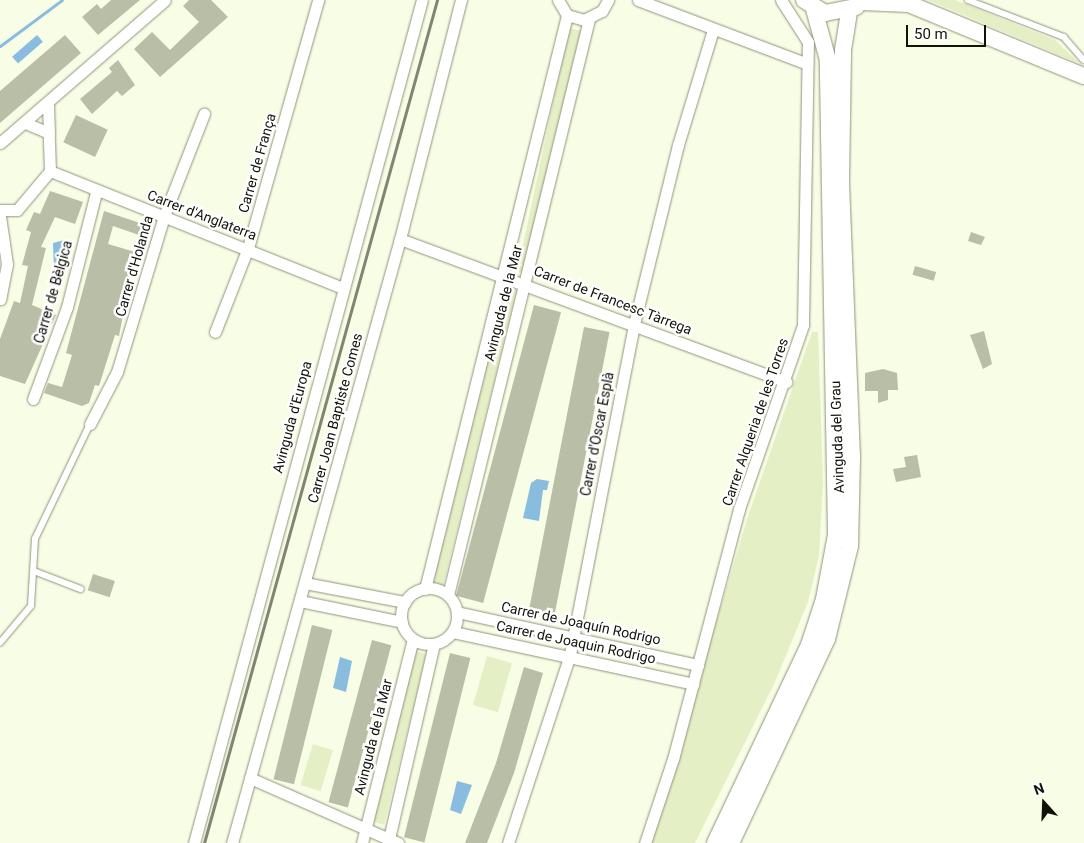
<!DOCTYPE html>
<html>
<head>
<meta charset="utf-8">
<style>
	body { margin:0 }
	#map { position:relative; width:1084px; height:843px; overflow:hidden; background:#f8fee5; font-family:Roboto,sans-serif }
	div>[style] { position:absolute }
	.green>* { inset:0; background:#e5efc6; transform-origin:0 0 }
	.water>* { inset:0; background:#8abce0; transform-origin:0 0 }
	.stream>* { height:3px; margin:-1.5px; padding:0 1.5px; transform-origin:1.5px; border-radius:1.5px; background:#8abce0 }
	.building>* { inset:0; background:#b9bea6; transform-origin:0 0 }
	.roads { filter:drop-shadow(0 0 1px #8e937c) drop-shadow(0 0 1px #8e937c) }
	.lane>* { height:5.5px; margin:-2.75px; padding:0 2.75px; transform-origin:2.75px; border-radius:2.75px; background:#fff }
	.street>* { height:11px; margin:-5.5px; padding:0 5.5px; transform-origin:5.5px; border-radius:5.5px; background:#fff }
	.street>.ring { margin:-5.5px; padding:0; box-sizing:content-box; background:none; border:11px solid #fff; border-radius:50% }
	.secondary>* { height:16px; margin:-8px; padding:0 8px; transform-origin:8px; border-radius:8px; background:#fff }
	.rail>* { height:3px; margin:-1.5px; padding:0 1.5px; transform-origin:1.5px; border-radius:1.5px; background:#818574 }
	span { translate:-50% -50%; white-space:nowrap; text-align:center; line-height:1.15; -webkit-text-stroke:5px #fff; paint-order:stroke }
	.street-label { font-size:14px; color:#11130a }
	.north { position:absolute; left:1019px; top:778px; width:50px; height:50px; -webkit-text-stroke:4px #fff; paint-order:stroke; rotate:340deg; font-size:14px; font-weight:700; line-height:20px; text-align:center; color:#11130a }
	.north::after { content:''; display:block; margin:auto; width:18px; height:22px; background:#11130a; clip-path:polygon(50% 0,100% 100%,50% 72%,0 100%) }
	.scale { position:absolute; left:906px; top:25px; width:80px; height:22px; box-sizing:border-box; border:2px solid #11130a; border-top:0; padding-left:6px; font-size:15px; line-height:18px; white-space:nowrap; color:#11130a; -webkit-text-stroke:4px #fff; paint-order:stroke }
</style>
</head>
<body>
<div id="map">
	<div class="green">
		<div style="clip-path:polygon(928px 0,955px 0,1055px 40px,1079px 63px)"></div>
		<div style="left:569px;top:28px;width:14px;height:249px;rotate:12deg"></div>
		<div style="left:505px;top:288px;width:12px;height:308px;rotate:14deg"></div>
		<div style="clip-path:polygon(812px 332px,818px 332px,823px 482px,819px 556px,808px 602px,775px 682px,695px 843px,650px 843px,747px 519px)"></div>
		<div style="left:415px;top:651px;width:12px;height:176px;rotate:14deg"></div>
		<div style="left:487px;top:656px;width:26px;height:51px;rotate:16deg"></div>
		<div style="left:313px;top:744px;width:21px;height:43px;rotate:17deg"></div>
	</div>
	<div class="water">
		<div style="left:37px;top:35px;width:9px;height:33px;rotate:49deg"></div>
		<div style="clip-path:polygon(64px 240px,71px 249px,54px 271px,53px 243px)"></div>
		<div style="clip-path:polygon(537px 479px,549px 481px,547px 490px,543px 490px,539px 521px,523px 518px,531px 483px)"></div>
		<div style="clip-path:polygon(340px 657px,352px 661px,346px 692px,333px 688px)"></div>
		<div style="clip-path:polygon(457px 781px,472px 785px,461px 814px,450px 810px)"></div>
	</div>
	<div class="stream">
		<div style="left:0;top:46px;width:77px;rotate:-36.6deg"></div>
	</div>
	<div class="building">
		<div style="clip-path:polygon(111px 0,140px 0,98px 35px,82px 17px,97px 4px,101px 9px)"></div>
		<div style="clip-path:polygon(189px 0,211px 0,228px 17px,160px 77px,134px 49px,152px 32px,170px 50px,199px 22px,183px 6px)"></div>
		<div style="clip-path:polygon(65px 35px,81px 53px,0 123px,0 91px)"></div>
		<div style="clip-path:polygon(118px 60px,135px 85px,122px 96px,117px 91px,92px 114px,80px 99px,112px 72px,109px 68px)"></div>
		<div style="left:76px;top:115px;width:35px;height:30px;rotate:25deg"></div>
		<div style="clip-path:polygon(50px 191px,83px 202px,75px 224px,55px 217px,41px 247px,46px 248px,32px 305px,56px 315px,25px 384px,0 376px,0 339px,14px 301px,20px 303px,28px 266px,22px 265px,31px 232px,26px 230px,34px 212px,40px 214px)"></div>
		<div style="clip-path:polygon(104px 211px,143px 224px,139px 235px,113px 226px,108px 244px,135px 252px,119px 336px,115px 335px,99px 386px,95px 385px,89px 403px,82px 406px,44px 393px,48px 383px,62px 387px,72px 355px,66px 353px)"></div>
		<div style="clip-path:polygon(971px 232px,985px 237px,981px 245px,968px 241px)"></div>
		<div style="left:915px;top:266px;width:22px;height:9px;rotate:16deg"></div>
		<div style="left:534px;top:305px;width:28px;height:301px;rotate:15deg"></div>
		<div style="left:584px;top:327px;width:26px;height:289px;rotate:11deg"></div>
		<div style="clip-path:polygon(984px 331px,992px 364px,983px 369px,970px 335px)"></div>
		<div style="clip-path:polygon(883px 369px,897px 373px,898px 390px,888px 390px,888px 400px,878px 403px,878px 391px,865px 391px,865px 373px)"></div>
		<div style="clip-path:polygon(917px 455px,921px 477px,896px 482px,893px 469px,906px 467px,904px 457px)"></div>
		<div style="left:93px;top:574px;width:23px;height:17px;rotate:18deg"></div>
		<div style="left:312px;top:625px;width:21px;height:159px;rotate:14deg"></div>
		<div style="left:372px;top:640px;width:20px;height:168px;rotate:15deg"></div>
		<div style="left:450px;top:653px;width:21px;height:190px;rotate:14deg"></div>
		<div style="clip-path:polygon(524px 667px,543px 673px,514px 773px,487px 843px,465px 843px,496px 763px)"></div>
	</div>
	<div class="roads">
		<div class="lane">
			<div style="left:968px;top:0;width:103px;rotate:21.1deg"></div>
			<div style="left:1064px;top:37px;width:30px;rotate:49deg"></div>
			<div style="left:34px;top:571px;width:50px;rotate:21deg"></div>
			<div style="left:0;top:643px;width:48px;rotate:-50deg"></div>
			<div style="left:31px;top:606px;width:67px;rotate:-86.6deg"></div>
			<div style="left:35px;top:539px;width:127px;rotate:-64.4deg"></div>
		</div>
		<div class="street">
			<div style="left:558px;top:0;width:17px;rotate:59deg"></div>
			<div style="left:567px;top:15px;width:18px;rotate:16deg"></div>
			<div style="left:584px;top:20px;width:20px;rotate:-27deg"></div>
			<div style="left:602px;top:11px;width:13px;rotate:-61deg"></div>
			<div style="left:638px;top:0;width:181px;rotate:20.7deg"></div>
			<div style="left:48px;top:105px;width:28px;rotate:88deg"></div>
			<div style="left:0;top:143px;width:218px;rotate:-40.9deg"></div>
			<div style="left:50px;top:171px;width:315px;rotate:21.8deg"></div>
			<div style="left:0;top:210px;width:17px"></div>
			<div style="left:17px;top:210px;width:51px;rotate:-49.8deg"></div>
			<div style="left:50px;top:171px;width:38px;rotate:-92deg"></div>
			<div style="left:49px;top:133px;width:26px;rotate:-157deg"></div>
			<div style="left:0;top:216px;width:49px;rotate:81.7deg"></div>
			<div style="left:7px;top:264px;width:36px;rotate:101deg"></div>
			<div style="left:400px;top:239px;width:412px;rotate:20.3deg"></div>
			<div style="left:215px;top:332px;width:90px;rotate:-68.6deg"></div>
			<div style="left:248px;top:248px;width:258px;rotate:-74.2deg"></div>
			<div style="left:33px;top:399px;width:98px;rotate:-69.7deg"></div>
			<div style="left:67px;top:307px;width:119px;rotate:-75.8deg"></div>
			<div style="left:90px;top:424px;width:59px;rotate:-62.6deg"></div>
			<div style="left:117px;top:372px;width:163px;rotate:-73.2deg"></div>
			<div style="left:164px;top:216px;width:110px;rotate:-68.6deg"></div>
			<div style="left:305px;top:583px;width:102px;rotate:10.8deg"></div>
			<div class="ring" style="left:401px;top:588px;width:45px;height:45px"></div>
			<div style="left:425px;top:589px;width:591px;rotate:-76.1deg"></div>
			<div style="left:448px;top:595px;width:593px;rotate:-76.24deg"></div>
			<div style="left:300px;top:601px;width:104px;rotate:11.6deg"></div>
			<div style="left:457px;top:612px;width:247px;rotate:12.4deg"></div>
			<div style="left:453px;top:632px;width:246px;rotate:12.2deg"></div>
			<div style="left:250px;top:778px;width:162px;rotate:23.7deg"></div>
			<div style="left:194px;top:843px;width:873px;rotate:-74.87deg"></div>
			<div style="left:232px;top:843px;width:627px;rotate:-74.46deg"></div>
			<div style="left:400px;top:239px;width:247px;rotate:-75.7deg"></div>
			<div style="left:362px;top:843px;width:210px;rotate:-76deg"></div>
			<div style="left:388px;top:843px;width:204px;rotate:-77deg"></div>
			<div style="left:508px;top:843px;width:199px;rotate:-71.8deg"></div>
			<div style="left:570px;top:654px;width:336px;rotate:-79deg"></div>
			<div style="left:634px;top:324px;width:184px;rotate:-76.2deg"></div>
			<div style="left:678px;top:145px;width:120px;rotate:-73.1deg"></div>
			<div style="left:645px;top:843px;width:89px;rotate:-71.6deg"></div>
			<div style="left:673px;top:759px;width:259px;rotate:-75.2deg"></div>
			<div style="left:739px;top:509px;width:195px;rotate:-70.8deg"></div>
			<div style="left:803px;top:325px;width:283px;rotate:-89deg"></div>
			<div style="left:808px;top:42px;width:50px;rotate:-122.7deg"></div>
		</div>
		<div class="secondary">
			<div style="left:804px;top:0;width:25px;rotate:32deg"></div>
			<div style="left:825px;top:13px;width:32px;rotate:-11deg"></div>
			<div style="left:862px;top:2px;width:47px;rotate:2.4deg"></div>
			<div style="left:909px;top:4px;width:189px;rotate:22.4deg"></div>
			<div style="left:715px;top:843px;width:219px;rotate:-64.6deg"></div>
			<div style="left:809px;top:645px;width:48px;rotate:-71.9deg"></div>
			<div style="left:824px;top:599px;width:65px;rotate:-79.4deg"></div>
			<div style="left:836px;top:535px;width:475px;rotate:-91deg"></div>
			<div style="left:828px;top:60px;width:53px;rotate:-105.4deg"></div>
			<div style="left:731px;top:843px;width:225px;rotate:-64.8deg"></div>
			<div style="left:827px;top:639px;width:96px;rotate:-76.1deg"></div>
			<div style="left:850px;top:546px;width:89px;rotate:-88.7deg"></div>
			<div style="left:852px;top:457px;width:276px;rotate:-92.3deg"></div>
			<div style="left:841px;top:181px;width:131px;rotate:-89.1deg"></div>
			<div style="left:843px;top:50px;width:39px;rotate:-81deg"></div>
		</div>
	</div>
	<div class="rail">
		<div style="left:204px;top:843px;width:875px;rotate:-74.55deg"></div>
	</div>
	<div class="street-label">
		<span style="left:257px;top:163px;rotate:-74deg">Carrer de França</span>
		<span style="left:202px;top:215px;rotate:21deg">Carrer d'Anglaterra</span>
		<span style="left:134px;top:266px;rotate:-74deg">Carrer d'Holanda</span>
		<span style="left:53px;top:292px;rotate:-74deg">Carrer de Bèlgica</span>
		<span style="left:613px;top:300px;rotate:21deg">Carrer de Francesc Tàrrega</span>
		<span style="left:503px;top:303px;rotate:-76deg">Avinguda de la Mar</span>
		<span style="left:292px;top:417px;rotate:-75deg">Avinguda d'Europa</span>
		<span style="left:335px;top:418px;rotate:-75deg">Carrer Joan Baptiste Comes</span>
		<span style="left:755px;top:422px;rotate:-71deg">Carrer Alqueria de les Torres</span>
		<span style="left:597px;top:434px;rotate:-79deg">Carrer d'Oscar Esplà</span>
		<span style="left:837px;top:437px;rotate:-92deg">Avinguda del Grau</span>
		<span style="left:581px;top:623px;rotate:12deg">Carrer de Joaquín Rodrigo</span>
		<span style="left:576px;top:642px;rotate:12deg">Carrer de Joaquin Rodrigo</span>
		<span style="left:373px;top:737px;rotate:-76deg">Avinguda de la Mar</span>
	</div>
	<div class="north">N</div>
	<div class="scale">50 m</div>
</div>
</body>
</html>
